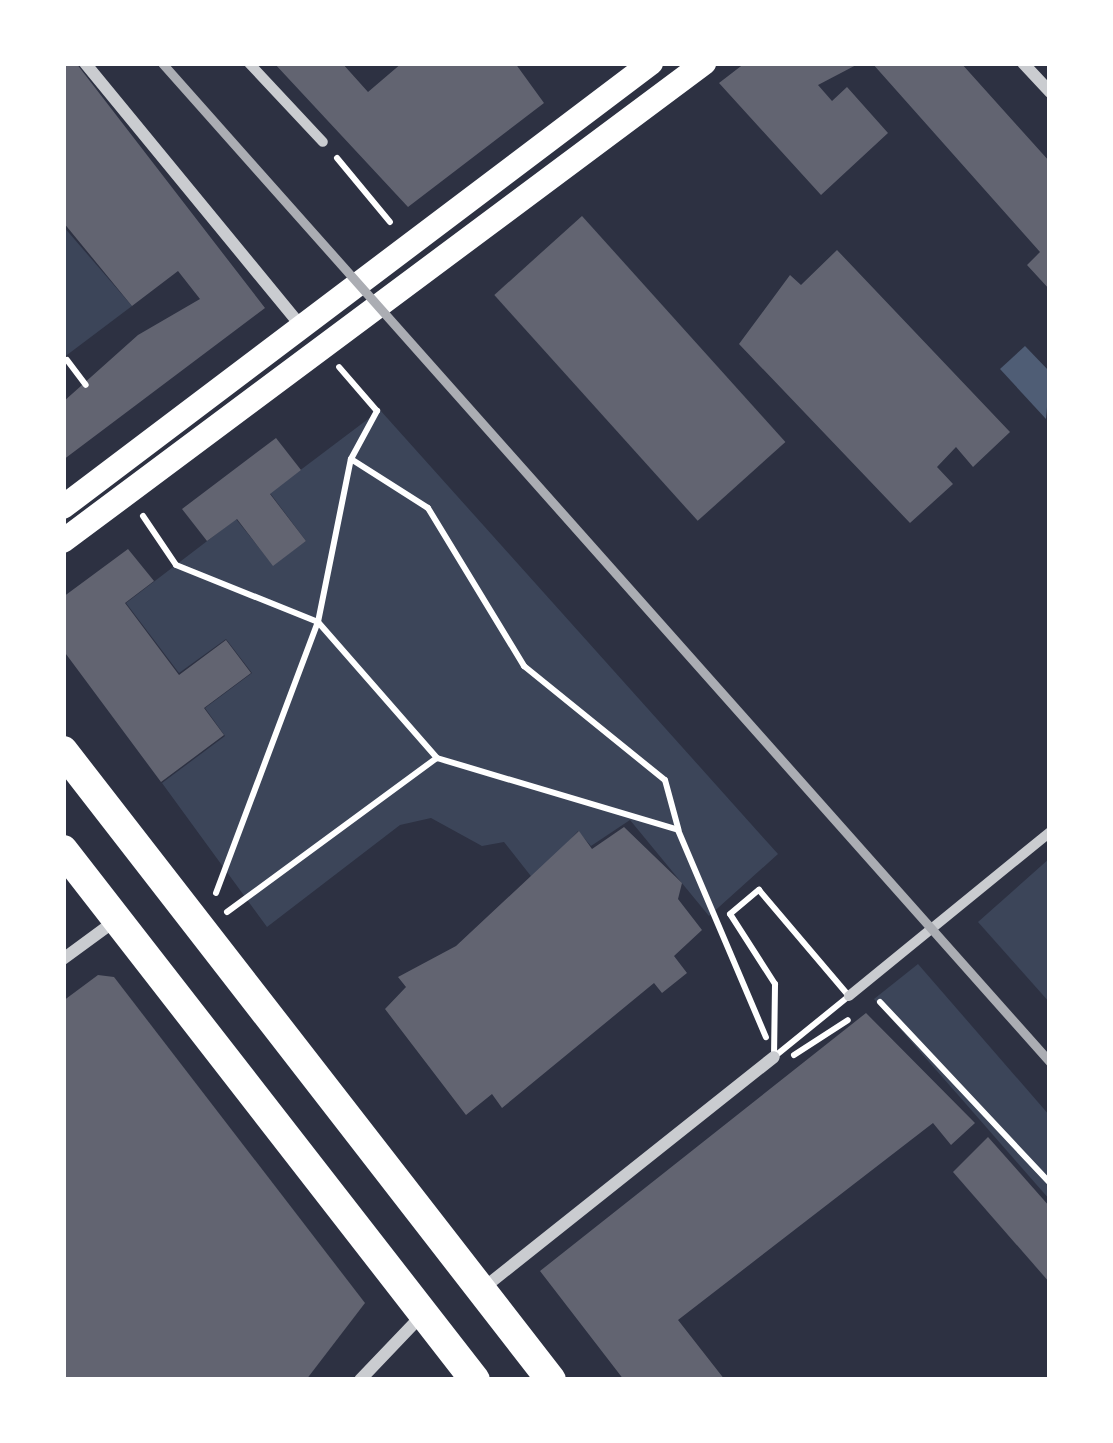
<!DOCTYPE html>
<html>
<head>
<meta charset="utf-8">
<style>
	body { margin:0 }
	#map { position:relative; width:1113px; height:1443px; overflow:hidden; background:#2d3142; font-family:Rubik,sans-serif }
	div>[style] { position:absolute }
	.green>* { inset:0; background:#3c4559 }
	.water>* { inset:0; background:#4f5d75 }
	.building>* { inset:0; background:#626471; transform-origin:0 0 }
	.path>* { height:6px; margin:-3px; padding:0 3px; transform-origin:3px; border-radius:3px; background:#fff }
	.pedestrian>* { height:10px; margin:-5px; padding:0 5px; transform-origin:5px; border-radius:5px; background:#caccd0 }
	.minor>* { height:12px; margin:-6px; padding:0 6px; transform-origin:6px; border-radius:6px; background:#caccd0 }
	.secondary>* { height:24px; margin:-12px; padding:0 12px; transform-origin:12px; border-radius:12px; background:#fff }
	.primary>* { height:30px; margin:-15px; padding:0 15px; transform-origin:15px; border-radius:15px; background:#fff }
	.rail>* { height:9px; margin:-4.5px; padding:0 4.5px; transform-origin:4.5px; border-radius:4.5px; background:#abadb3 }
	span { translate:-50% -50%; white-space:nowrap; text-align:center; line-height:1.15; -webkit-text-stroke:9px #fff; paint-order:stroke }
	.frame { position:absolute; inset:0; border:66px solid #fff; pointer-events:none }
</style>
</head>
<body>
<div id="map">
	<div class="green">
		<div style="clip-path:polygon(63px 226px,132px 306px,63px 358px)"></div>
		<div style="clip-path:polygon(380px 410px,778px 854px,709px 916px,630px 820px,591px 846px,578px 831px,534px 880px,504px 842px,482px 846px,431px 818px,400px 825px,267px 927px,162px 783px,225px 736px,205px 708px,252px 673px,226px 639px,179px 673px,126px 603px,236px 519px,273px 565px,306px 541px,270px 493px)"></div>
		<div style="clip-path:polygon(1050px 858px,1050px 1003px,978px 922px)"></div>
		<div style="clip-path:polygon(918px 964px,1050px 1116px,1050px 1200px,874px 999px)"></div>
	</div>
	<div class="water">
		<div style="clip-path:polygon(1025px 346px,1050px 372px,1046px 419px,1000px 369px)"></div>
	</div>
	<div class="building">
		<div style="clip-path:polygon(63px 63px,76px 63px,265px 308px,63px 460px,63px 402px,138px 335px,200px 299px,178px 271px,132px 306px,63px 222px)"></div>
		<div style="clip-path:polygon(274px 63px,342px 63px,368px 92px,402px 63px,515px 63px,544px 103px,408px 207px)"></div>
		<div style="clip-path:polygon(745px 63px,860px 63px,818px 85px,832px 101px,847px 87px,888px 133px,821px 195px,719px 83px)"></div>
		<div style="clip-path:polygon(872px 63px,961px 63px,1050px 162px,1050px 290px,1027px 265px,1040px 252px)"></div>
		<div style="left:582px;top:216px;width:304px;height:118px;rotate:48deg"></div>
		<div style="clip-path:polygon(837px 250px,1010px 432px,973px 467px,956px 447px,937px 467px,953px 484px,910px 523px,739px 344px,790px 275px,801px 285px)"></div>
		<div style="clip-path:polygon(276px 438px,301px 470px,270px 494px,306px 541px,273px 566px,237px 519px,207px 541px,182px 509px)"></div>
		<div style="clip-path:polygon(128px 549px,154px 581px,125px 603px,179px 675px,226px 640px,251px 673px,204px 708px,224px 735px,161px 782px,63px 650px,63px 597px)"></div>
		<div style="clip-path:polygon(624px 827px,682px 883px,678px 899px,702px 930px,674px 956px,687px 973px,662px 993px,654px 983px,502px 1108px,492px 1094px,466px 1115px,385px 1009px,406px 987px,398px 977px,456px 946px,579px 831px,592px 849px)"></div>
		<div style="clip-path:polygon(98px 975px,114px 977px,365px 1303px,306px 1380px,63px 1380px,63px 1001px)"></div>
		<div style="clip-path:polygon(866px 1013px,975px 1123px,951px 1145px,933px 1123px,678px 1320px,725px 1380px,624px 1380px,540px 1271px)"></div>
		<div style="clip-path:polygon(988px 1137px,1050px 1207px,1050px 1283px,953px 1172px)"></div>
	</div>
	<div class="path">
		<div style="left:337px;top:158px;width:83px;rotate:50.4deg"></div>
		<div style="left:67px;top:360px;width:31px;rotate:53deg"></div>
		<div style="left:351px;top:459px;width:91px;rotate:32.5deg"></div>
		<div style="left:428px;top:508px;width:185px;rotate:58.7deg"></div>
		<div style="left:524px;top:666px;width:181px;rotate:39deg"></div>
		<div style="left:665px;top:780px;width:50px;rotate:74.8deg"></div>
		<div style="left:143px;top:516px;width:59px;rotate:56deg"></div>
		<div style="left:176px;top:565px;width:153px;rotate:21.9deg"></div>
		<div style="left:318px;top:622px;width:181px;rotate:48.8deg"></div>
		<div style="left:759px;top:890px;width:139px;rotate:49.7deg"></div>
		<div style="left:849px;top:996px;width:97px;rotate:140.9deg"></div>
		<div style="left:774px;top:1057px;width:73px;rotate:-89.2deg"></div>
		<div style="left:775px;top:984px;width:83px;rotate:-122.7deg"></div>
		<div style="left:730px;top:914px;width:38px;rotate:-40deg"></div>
		<div style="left:216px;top:893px;width:290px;rotate:-69.4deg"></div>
		<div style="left:318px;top:622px;width:166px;rotate:-78.6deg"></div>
		<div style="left:351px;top:459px;width:55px;rotate:-61.6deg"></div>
		<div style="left:377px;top:411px;width:58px;rotate:-130.8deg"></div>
		<div style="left:227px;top:912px;width:260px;rotate:-36.3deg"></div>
		<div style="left:437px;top:758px;width:252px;rotate:16.6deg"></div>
		<div style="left:678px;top:830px;width:225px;rotate:67deg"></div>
		<div style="left:880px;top:1002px;width:248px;rotate:46.8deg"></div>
		<div style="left:794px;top:1055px;width:64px;rotate:-32.9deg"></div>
	</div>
	<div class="pedestrian">
		<div style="left:249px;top:63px;width:108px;rotate:46.9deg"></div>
		<div style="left:849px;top:996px;width:259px;rotate:-39.2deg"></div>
	</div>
	<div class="minor">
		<div style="left:85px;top:63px;width:340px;rotate:50.6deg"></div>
		<div style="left:1023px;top:63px;width:40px;rotate:47deg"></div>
		<div style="left:63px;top:959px;width:64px;rotate:-36.2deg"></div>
		<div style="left:481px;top:1290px;width:374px;rotate:-38.5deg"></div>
		<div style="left:360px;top:1380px;width:91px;rotate:-46.3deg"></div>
	</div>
	<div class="secondary">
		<div style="left:63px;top:507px;width:737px;rotate:-37.06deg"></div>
		<div style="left:63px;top:541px;width:800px;rotate:-36.71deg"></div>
	</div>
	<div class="primary">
		<div style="left:63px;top:751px;width:796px;rotate:52.19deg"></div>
		<div style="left:63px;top:850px;width:671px;rotate:52.14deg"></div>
	</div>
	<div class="rail">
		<div style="left:162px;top:63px;width:1337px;rotate:48.37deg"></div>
	</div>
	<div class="frame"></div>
</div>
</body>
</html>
